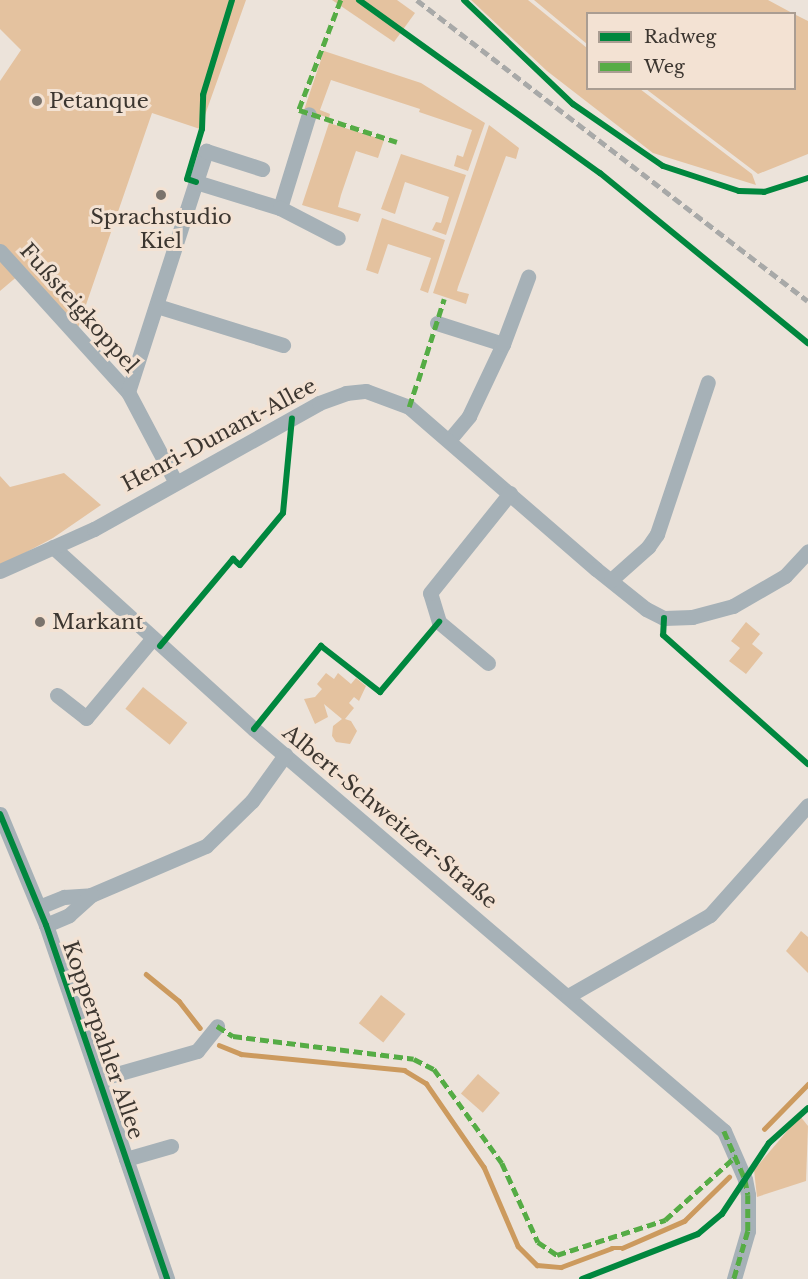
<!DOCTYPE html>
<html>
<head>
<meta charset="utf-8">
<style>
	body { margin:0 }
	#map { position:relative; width:808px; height:1279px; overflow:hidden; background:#ece3da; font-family:"Libre Baskerville",serif }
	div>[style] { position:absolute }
	.green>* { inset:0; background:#e4c29f; transform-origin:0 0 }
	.stream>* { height:4.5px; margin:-2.25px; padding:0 2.25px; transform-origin:2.25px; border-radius:2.25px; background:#cc9a5e }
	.minor>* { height:15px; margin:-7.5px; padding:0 7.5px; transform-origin:7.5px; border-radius:7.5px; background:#a6b1b7 }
	.rail>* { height:4.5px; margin-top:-2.25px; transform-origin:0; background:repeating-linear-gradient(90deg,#a8a9a8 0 9px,transparent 0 13.5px) }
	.quiet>* { height:4.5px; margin-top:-2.25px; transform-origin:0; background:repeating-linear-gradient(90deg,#55ac45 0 9px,transparent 0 13.5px) }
	.cycleway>* { height:6px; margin:-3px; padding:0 3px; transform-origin:3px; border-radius:3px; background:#00873e }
	.dots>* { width:16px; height:16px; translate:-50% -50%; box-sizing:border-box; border:3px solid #f3e2d3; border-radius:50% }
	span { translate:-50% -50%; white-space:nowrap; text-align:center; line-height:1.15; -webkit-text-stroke:6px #f3e2d3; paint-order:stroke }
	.poi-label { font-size:21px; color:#3c3630 }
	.left { translate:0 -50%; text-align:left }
	.street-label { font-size:21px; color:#3c3630 }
	.legend { position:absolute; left:586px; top:12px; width:210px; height:78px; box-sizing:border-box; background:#f3e2d3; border:2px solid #aa9d92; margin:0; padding:8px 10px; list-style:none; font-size:18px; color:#3c3630 }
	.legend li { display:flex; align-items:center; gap:12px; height:30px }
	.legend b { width:30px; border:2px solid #aa9d92 }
</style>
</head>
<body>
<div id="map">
	<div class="green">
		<div style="clip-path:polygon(0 0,246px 0,200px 129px,152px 113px,78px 328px,26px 269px,0 291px,0 81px,21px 50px,0 29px)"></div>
		<div style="clip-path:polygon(332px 0,397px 0,415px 13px,394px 42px)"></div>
		<div style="clip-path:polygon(471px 0,528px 0,587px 48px,588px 88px,640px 89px,752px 174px,756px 185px,653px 153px,547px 71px)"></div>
		<div style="clip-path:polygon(534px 0,768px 0,794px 14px,588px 14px,587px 44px)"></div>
		<div style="clip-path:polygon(794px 14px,808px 21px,808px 154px,758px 174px,646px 89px,794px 88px)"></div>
		<div style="clip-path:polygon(324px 51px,421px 83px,485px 123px,468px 171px,454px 166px,457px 155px,463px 157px,472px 130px,419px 112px,420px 109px,331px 80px,320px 110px,330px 114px,329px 118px,304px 110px)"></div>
		<div style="clip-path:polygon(329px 123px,384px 140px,378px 158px,356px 151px,341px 195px,338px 207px,361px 214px,358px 222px,302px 205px)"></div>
		<div style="clip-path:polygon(489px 125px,519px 148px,516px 159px,506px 156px,458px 287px,457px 291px,469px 294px,466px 304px,433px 293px)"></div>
		<div style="clip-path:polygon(401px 154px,466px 175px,446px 235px,432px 230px,436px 222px,441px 223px,449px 197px,405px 182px,395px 214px,381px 209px)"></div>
		<div style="clip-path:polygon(382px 218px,445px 240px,428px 293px,420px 290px,431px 258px,388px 244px,378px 274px,366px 270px)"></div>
		<div style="clip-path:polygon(64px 473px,101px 505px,53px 538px,0 566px,0 476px,10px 487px)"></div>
		<div style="clip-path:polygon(746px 622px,760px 634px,752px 644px,763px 653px,746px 674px,729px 661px,740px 648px,731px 641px)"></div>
		<div style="clip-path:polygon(326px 673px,334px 679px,338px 673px,351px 684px,356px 678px,366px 686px,359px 701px,354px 697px,349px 703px,354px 708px,345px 719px,351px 721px,357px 731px,350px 744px,336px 742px,332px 736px,333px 726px,342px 719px,324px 704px,328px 717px,315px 724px,304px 699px,315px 697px,322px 689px,317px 684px)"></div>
		<div style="left:143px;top:687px;width:57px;height:28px;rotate:39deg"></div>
		<div style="clip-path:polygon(801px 931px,808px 937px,808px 973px,786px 951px)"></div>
		<div style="left:381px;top:995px;width:31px;height:36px;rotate:38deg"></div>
		<div style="left:478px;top:1074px;width:29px;height:26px;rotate:41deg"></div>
		<div style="clip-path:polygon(800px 1116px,808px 1126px,806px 1181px,757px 1197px,754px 1170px)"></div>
	</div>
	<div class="stream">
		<div style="left:146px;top:974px;width:43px;rotate:39.3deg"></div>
		<div style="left:179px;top:1001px;width:34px;rotate:52deg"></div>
		<div style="left:219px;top:1045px;width:24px;rotate:22deg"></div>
		<div style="left:241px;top:1054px;width:164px;rotate:5.6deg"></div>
		<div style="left:404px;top:1070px;width:26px;rotate:31deg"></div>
		<div style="left:426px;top:1083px;width:102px;rotate:55.4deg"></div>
		<div style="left:484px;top:1167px;width:86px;rotate:66.7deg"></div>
		<div style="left:518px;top:1246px;width:27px;rotate:45deg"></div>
		<div style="left:537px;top:1265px;width:24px;rotate:5deg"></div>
		<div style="left:561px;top:1267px;width:54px;rotate:-20.4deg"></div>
		<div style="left:612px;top:1248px;width:10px"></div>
		<div style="left:622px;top:1248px;width:68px;rotate:-23.5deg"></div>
		<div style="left:684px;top:1221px;width:63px;rotate:-44.4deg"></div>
		<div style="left:764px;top:1129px;width:63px;rotate:-45.6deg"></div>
	</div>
	<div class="minor">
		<div style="left:196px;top:182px;width:33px;rotate:-72deg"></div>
		<div style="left:206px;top:151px;width:59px;rotate:17.8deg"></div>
		<div style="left:280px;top:208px;width:98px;rotate:-72.9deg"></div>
		<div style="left:0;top:251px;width:190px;rotate:47.8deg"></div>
		<div style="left:157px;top:306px;width:132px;rotate:17.2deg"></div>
		<div style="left:437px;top:323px;width:69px;rotate:17.7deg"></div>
		<div style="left:450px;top:439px;width:30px;rotate:-50deg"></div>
		<div style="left:469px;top:416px;width:80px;rotate:-64.7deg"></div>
		<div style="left:503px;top:344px;width:72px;rotate:-69.5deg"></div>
		<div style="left:175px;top:481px;width:101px;rotate:-117.8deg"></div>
		<div style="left:128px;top:392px;width:221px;rotate:-72.1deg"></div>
		<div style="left:196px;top:182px;width:88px;rotate:17.2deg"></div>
		<div style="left:280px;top:208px;width:65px;rotate:27.3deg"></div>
		<div style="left:53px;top:547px;width:271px;rotate:42.2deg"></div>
		<div style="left:254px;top:729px;width:618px;rotate:40.54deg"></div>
		<div style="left:724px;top:1131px;width:52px;rotate:66.4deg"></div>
		<div style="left:745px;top:1179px;width:16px;rotate:79deg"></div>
		<div style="left:748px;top:1195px;width:36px;rotate:90deg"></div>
		<div style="left:748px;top:1231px;width:50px;rotate:106.3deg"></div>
		<div style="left:0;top:571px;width:103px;rotate:-24.1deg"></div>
		<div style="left:94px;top:529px;width:258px;rotate:-29.2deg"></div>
		<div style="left:319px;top:403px;width:29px;rotate:-20deg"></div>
		<div style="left:346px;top:393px;width:20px;rotate:-6deg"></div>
		<div style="left:366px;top:391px;width:46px;rotate:20.4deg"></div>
		<div style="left:409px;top:407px;width:247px;rotate:40.9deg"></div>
		<div style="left:596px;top:569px;width:64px;rotate:38.7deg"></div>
		<div style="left:646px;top:609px;width:20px;rotate:27deg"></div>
		<div style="left:664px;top:618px;width:28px;rotate:-2deg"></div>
		<div style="left:692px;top:617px;width:42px;rotate:-15deg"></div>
		<div style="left:733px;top:606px;width:60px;rotate:-30deg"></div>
		<div style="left:785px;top:576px;width:34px;rotate:-47deg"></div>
		<div style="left:611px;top:580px;width:50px;rotate:-41.7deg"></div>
		<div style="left:648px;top:547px;width:16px;rotate:-55deg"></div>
		<div style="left:657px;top:534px;width:160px;rotate:-71.5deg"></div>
		<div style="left:488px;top:663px;width:64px;rotate:-140.1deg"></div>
		<div style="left:439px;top:622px;width:30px;rotate:-107deg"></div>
		<div style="left:430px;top:593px;width:128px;rotate:-51.3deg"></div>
		<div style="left:57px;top:695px;width:37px;rotate:38deg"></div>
		<div style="left:86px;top:718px;width:103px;rotate:-50.1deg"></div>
		<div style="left:0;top:814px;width:120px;rotate:67.5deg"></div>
		<div style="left:46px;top:925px;width:374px;rotate:71.1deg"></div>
		<div style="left:39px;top:907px;width:27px;rotate:-22deg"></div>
		<div style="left:64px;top:897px;width:27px;rotate:-4deg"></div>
		<div style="left:91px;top:895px;width:125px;rotate:-23.1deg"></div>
		<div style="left:206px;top:846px;width:64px;rotate:-44.4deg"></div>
		<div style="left:252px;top:801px;width:57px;rotate:-54.3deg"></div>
		<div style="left:46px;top:925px;width:25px;rotate:-23deg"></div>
		<div style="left:69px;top:915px;width:30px;rotate:-42deg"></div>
		<div style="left:568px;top:996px;width:163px;rotate:-29.7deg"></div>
		<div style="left:710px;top:915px;width:147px;rotate:-48.3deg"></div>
		<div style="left:99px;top:1079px;width:102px;rotate:-15.9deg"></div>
		<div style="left:197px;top:1051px;width:32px;rotate:-51deg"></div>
		<div style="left:126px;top:1159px;width:47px;rotate:-16.1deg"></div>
	</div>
	<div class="rail">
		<div style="left:417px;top:0;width:493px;rotate:37.6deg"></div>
	</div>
	<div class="quiet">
		<div style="left:341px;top:0;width:118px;rotate:110.9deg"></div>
		<div style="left:299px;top:110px;width:103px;rotate:18.1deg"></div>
		<div style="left:418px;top:381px;width:86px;rotate:-72.4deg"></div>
		<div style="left:409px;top:407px;width:23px;rotate:-72deg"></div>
		<div style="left:217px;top:1026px;width:19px;rotate:32deg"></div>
		<div style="left:233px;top:1036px;width:182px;rotate:7.2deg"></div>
		<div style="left:414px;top:1059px;width:22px;rotate:27deg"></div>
		<div style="left:434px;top:1069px;width:116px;rotate:54.1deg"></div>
		<div style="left:502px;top:1163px;width:87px;rotate:65.5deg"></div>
		<div style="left:538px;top:1242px;width:23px;rotate:34deg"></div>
		<div style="left:557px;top:1255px;width:114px;rotate:-18deg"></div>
		<div style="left:665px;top:1220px;width:96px;rotate:-42deg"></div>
		<div style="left:724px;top:1131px;width:52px;rotate:66.4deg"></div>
		<div style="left:745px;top:1179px;width:16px;rotate:79deg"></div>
		<div style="left:748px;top:1195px;width:36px;rotate:90deg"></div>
		<div style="left:748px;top:1231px;width:50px;rotate:106.3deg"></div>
	</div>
	<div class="cycleway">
		<div style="left:359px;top:0;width:297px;rotate:35.7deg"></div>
		<div style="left:600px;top:173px;width:269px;rotate:39.3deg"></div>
		<div style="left:464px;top:0;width:151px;rotate:43.7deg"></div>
		<div style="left:573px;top:104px;width:109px;rotate:34.6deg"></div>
		<div style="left:663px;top:166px;width:80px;rotate:18.2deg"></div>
		<div style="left:739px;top:191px;width:25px;rotate:2deg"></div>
		<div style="left:764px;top:192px;width:46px;rotate:-17.7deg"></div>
		<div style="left:196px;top:182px;width:9px;rotate:-162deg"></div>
		<div style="left:187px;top:179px;width:52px;rotate:-73.3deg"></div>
		<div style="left:202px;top:129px;width:34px;rotate:-88deg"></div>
		<div style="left:203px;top:95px;width:99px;rotate:-73deg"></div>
		<div style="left:664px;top:618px;width:17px;rotate:93deg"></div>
		<div style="left:663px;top:635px;width:194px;rotate:41.7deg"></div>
		<div style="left:160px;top:646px;width:114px;rotate:-50deg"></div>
		<div style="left:233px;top:559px;width:9px;rotate:41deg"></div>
		<div style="left:240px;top:565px;width:67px;rotate:-50.4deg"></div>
		<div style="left:283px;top:513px;width:95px;rotate:-84.6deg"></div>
		<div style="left:254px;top:729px;width:107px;rotate:-51.1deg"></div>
		<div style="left:321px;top:646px;width:75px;rotate:37.9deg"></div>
		<div style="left:380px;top:692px;width:92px;rotate:-49.9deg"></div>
		<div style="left:0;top:814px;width:120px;rotate:67.5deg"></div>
		<div style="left:46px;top:925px;width:374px;rotate:71.1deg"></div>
		<div style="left:582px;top:1279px;width:124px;rotate:-21.2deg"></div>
		<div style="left:698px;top:1234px;width:31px;rotate:-40deg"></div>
		<div style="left:722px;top:1214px;width:85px;rotate:-56.5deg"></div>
		<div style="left:769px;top:1143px;width:52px;rotate:-41.9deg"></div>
	</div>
	<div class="dots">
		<div style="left:37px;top:101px;background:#7a736c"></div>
		<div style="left:161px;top:195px;background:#7a736c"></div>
		<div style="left:40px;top:622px;background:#7a736c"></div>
	</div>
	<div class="poi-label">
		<span class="left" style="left:49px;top:101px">Petanque</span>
		<span style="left:161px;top:229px">Sprachstudio<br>Kiel</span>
		<span class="left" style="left:52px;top:622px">Markant</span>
	</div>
	<div class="street-label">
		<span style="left:79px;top:308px;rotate:48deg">Fußsteigkoppel</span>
		<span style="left:219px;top:435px;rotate:-28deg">Henri-Dunant-Allee</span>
		<span style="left:390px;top:817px;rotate:40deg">Albert-Schweitzer-Straße</span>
		<span style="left:103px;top:1040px;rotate:71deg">Kopperpahler Allee</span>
	</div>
	<ul class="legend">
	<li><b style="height:8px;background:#00873e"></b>Radweg</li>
	<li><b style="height:8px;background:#55ac45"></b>Weg</li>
	</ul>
</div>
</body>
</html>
